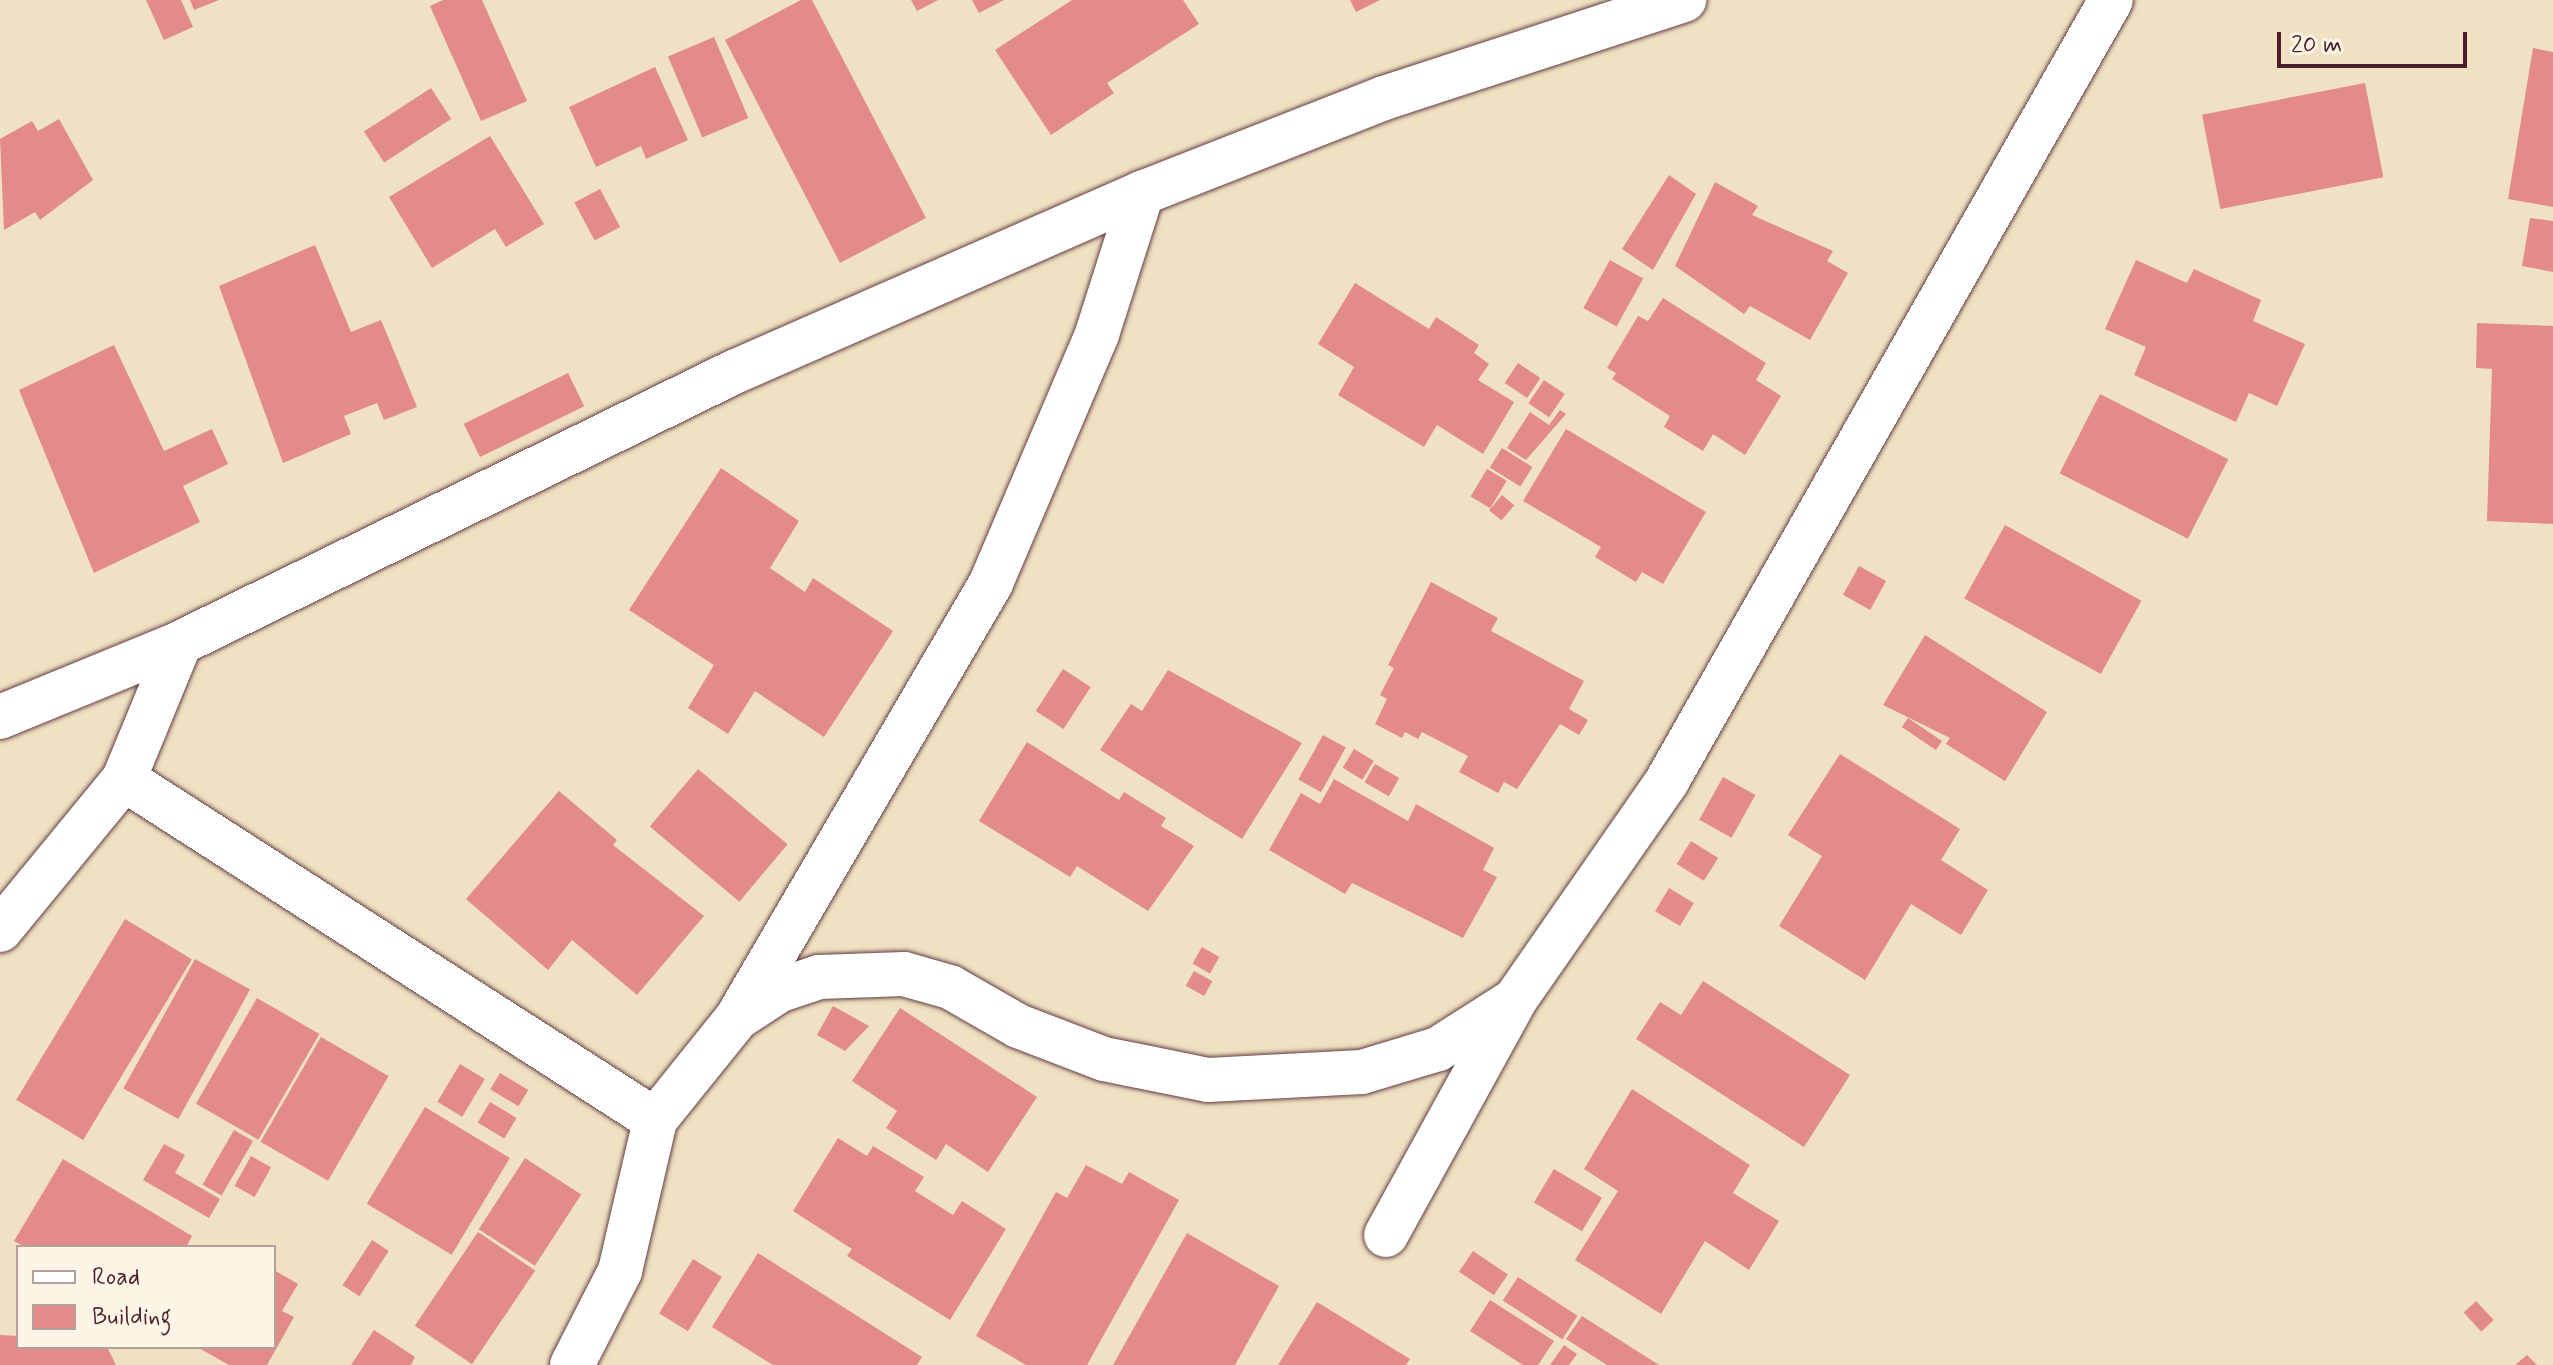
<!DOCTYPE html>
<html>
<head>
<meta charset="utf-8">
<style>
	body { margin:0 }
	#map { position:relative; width:2553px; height:1365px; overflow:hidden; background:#efe1c1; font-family:Mynerve,sans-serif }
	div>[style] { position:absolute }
	.building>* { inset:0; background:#e28b89; transform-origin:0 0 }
	.roads { filter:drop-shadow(0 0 2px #633c42) drop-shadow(0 0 2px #633c42) }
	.minor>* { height:44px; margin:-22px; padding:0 22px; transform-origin:22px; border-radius:22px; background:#fff }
	.tertiary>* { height:44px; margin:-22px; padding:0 22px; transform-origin:22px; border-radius:22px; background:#fff }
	span { translate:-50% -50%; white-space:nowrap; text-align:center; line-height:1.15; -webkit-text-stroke:6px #fcf5e5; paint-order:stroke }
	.legend { position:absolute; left:16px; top:1245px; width:260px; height:104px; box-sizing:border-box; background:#fcf5e5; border:2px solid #b59f9b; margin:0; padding:10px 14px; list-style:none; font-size:24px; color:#4a1f2b }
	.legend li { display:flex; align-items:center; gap:16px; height:40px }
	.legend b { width:40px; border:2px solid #b59f9b }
	.scale { position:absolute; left:2277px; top:32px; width:190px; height:36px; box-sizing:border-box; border:4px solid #4a1f2b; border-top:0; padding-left:10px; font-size:24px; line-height:28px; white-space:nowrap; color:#4a1f2b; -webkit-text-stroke:6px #fcf5e5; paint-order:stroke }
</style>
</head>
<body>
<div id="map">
	<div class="building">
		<div style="clip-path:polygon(146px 0,181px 0,193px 27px,164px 40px)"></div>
		<div style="clip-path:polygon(190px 0,219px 0,194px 10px)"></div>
		<div style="clip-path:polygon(443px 0,482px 0,527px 101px,481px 121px,430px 6px)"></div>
		<div style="clip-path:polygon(801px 0,812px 0,926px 218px,840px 263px,725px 40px)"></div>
		<div style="clip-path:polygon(911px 0,938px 0,917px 11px)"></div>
		<div style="clip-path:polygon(972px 0,1004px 0,979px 13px)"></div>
		<div style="clip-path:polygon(1072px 0,1183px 0,1199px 24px,1107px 83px,1114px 93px,1051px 135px,995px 50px)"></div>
		<div style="clip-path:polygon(1350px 0,1380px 0,1356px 12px)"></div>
		<div style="left:714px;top:37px;width:88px;height:50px;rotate:67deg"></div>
		<div style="clip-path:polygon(2533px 48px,2553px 52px,2553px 207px,2508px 199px)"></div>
		<div style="clip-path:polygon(655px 67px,688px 140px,646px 159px,641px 146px,596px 167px,569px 107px)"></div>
		<div style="left:2365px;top:83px;width:96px;height:166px;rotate:79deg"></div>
		<div style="left:431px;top:88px;width:37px;height:80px;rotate:57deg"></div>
		<div style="clip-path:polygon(59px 119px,93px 180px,40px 220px,35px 212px,4px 230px,0 139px,32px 121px,38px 131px)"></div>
		<div style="clip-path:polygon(490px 136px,544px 224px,506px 247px,495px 229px,432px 268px,389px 197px)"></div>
		<div style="clip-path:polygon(1669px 175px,1696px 194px,1653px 270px,1622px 249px)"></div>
		<div style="clip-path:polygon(1715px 182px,1758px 206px,1752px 215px,1833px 251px,1827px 261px,1848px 273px,1810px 340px,1750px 306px,1744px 314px,1675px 266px)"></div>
		<div style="left:600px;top:189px;width:43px;height:29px;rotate:62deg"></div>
		<div style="clip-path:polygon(2530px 218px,2553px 221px,2553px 272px,2522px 266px)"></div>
		<div style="clip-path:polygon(315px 245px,351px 332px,381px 320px,417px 407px,384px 420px,377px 403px,344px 416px,351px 434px,283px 463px,219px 286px)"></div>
		<div style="left:1610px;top:260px;width:38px;height:55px;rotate:29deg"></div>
		<div style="clip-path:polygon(2136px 260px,2187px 283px,2194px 269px,2261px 300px,2253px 321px,2305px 344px,2277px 406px,2249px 393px,2236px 422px,2134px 375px,2146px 347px,2105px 329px)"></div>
		<div style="clip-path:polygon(1355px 283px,1429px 329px,1436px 317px,1479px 345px,1474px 353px,1489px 364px,1478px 380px,1514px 402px,1483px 454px,1437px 425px,1424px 447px,1338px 395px,1354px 367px,1318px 344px)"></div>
		<div style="clip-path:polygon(1663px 298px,1766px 363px,1756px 380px,1781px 396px,1745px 455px,1713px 434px,1703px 451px,1664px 427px,1670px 416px,1612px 379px,1616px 373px,1607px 368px,1638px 316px,1648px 321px)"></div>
		<div style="clip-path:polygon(2477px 323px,2553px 326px,2553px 524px,2487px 521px,2492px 369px,2476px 368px)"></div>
		<div style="clip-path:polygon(114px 345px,164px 451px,212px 429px,228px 464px,183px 486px,200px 522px,94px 573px,19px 390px)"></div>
		<div style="left:1518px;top:363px;width:27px;height:24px;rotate:34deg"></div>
		<div style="left:568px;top:373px;width:37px;height:116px;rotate:64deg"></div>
		<div style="left:1544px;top:380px;width:25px;height:28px;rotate:34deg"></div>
		<div style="left:2100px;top:394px;width:144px;height:89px;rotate:27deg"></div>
		<div style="clip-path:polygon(1560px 410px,1566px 414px,1526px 460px,1507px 448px,1530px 412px,1549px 425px)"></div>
		<div style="clip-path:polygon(1566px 429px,1706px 512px,1663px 584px,1642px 572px,1636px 582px,1595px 557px,1601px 547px,1523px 501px)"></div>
		<div style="left:1502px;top:448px;width:36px;height:23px;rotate:32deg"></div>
		<div style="clip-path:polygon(721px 468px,799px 521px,770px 568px,805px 592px,813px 578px,893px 631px,824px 737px,755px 691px,728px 734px,688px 708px,714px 665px,629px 610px)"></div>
		<div style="left:1487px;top:469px;width:23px;height:32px;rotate:31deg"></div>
		<div style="left:1502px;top:495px;width:16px;height:20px;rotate:40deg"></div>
		<div style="left:2005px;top:525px;width:156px;height:84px;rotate:29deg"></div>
		<div style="left:1859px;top:566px;width:31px;height:33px;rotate:29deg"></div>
		<div style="clip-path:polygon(1431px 582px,1498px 618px,1491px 631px,1584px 681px,1569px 709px,1588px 720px,1579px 735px,1560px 724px,1517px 789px,1504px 782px,1498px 793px,1459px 772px,1468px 756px,1422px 732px,1418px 739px,1405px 732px,1402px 738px,1375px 724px,1387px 699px,1380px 695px,1394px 668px,1388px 665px)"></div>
		<div style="clip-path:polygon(1925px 635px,2047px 712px,2005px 781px,1946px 744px,1950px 738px,1883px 705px)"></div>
		<div style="left:1063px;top:669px;width:33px;height:50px;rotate:33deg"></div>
		<div style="clip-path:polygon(1168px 670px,1302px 743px,1242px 839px,1100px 750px,1131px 704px,1142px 711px)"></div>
		<div style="left:1908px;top:718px;width:41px;height:11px;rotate:34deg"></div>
		<div style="left:1323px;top:735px;width:26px;height:51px;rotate:29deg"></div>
		<div style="clip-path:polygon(1027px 742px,1119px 800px,1124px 792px,1166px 818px,1161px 826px,1194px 846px,1148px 911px,1077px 866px,1070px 877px,979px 821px)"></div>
		<div style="left:1354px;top:749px;width:23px;height:22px;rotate:31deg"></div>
		<div style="clip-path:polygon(1840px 754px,1960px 829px,1941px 860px,1988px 890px,1961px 935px,1911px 904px,1865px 980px,1779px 926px,1822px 856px,1788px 835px)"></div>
		<div style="left:1375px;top:764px;width:28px;height:21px;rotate:30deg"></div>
		<div style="left:698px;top:769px;width:117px;height:75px;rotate:40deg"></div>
		<div style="left:1723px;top:777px;width:37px;height:49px;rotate:29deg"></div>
		<div style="clip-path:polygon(1334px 779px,1408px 821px,1416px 804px,1494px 848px,1483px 870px,1497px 877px,1463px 938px,1352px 883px,1345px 894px,1269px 850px,1301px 793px,1320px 804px)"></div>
		<div style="clip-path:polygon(559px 791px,617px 840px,613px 845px,704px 916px,637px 995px,572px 940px,548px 970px,466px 899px)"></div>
		<div style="left:1691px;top:841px;width:32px;height:27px;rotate:32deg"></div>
		<div style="left:1669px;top:888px;width:29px;height:27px;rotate:31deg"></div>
		<div style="left:125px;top:919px;width:78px;height:211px;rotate:31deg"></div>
		<div style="left:1202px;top:947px;width:20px;height:19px;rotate:30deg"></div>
		<div style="left:195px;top:959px;width:63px;height:148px;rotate:29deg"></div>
		<div style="left:1194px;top:971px;width:21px;height:17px;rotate:29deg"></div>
		<div style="clip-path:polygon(1703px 981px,1850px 1075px,1804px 1147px,1636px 1039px,1660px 1002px,1681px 1015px)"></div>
		<div style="left:257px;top:998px;width:72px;height:122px;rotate:30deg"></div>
		<div style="clip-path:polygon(833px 1006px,869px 1026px,845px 1051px,817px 1035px)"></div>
		<div style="clip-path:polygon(900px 1008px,1037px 1097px,988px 1172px,946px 1144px,936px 1160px,886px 1128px,897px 1111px,852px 1081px)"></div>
		<div style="left:321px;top:1037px;width:78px;height:121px;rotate:30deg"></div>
		<div style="left:460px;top:1064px;width:29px;height:44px;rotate:31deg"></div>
		<div style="left:500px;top:1073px;width:33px;height:19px;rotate:31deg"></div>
		<div style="clip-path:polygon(1632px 1089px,1750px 1165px,1733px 1193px,1779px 1221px,1749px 1270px,1705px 1241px,1661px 1314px,1575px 1260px,1618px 1191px,1584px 1169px)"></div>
		<div style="left:490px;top:1102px;width:31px;height:24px;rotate:31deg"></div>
		<div style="left:425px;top:1107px;width:99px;height:113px;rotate:31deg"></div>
		<div style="left:234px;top:1130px;width:22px;height:63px;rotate:30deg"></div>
		<div style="clip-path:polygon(838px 1138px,867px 1156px,873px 1146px,924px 1177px,915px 1191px,953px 1215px,962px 1201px,1006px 1229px,950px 1320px,847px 1256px,852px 1249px,793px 1211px)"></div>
		<div style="clip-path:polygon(164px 1144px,185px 1155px,175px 1173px,220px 1199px,209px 1218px,143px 1180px)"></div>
		<div style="left:251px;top:1156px;width:23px;height:34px;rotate:29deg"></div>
		<div style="left:525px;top:1158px;width:67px;height:85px;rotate:33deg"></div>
		<div style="clip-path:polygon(63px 1159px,192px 1236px,186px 1247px,25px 1247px,14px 1241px)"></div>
		<div style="clip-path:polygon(1086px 1165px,1122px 1184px,1129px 1172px,1179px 1200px,1087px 1365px,1026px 1365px,976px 1336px,1056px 1192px,1067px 1198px)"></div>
		<div style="left:1554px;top:1169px;width:56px;height:39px;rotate:31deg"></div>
		<div style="left:478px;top:1232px;width:69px;height:113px;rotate:34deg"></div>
		<div style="clip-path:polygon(1187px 1233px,1279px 1286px,1235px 1365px,1113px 1365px)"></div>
		<div style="left:372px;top:1240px;width:20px;height:54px;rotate:33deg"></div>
		<div style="left:1473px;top:1251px;width:42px;height:25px;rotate:34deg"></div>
		<div style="clip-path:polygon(758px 1253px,922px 1357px,917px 1365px,773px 1365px,712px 1327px)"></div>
		<div style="left:693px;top:1259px;width:34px;height:64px;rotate:32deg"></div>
		<div style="clip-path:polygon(274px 1270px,298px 1284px,282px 1311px,294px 1317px,267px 1365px,229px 1365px,197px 1347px,274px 1347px)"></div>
		<div style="left:1518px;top:1277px;width:71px;height:28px;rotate:33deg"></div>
		<div style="clip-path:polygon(1490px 1300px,1554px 1341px,1538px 1365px,1523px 1365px,1470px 1331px)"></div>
		<div style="left:2476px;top:1301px;width:26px;height:17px;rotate:47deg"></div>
		<div style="clip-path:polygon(1317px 1302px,1410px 1359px,1406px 1365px,1278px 1365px)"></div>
		<div style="clip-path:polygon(1582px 1316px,1659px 1365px,1607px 1365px,1566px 1339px)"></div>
		<div style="clip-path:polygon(374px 1330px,415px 1357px,411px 1365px,351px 1365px)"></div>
		<div style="clip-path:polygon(0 1335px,18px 1336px,18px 1347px,107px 1347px,116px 1365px,0 1365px)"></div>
		<div style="clip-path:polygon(1564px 1345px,1577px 1354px,1569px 1365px,1550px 1365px)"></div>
		<div style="clip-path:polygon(2527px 1355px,2537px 1365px,2515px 1365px)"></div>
	</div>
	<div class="roads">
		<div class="minor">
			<div style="left:124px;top:779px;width:631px;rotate:32.71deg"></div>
			<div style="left:0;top:930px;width:195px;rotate:-50.6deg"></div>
			<div style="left:124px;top:779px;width:147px;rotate:-67.6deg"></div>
			<div style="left:741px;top:1011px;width:496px;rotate:-59.7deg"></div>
			<div style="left:991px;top:583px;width:271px;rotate:-66.9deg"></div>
			<div style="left:1097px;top:334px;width:148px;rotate:-72.3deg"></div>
			<div style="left:1386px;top:1235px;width:261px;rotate:-61.2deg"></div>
			<div style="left:572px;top:1365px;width:106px;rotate:-62.9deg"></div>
			<div style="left:620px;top:1271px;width:155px;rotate:-76.9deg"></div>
			<div style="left:655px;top:1120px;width:131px;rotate:-51.2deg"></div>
			<div style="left:737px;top:1018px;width:51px;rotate:-33.1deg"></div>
			<div style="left:780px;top:990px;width:41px;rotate:-18.4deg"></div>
			<div style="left:819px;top:977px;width:85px;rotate:-2deg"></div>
			<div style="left:904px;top:974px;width:48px;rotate:15.8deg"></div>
			<div style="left:950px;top:987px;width:78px;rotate:29.8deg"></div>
			<div style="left:1018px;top:1026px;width:92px;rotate:21deg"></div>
			<div style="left:1104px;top:1059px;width:106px;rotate:11.4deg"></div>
			<div style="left:1208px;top:1080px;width:154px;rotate:-3deg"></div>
			<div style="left:1362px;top:1072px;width:79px;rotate:-16.8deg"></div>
			<div style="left:1438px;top:1049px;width:91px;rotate:-32.5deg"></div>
			<div style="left:1515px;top:1000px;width:267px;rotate:-55.2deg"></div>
			<div style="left:1667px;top:781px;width:898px;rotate:-60.38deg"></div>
		</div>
		<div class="tertiary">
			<div style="left:0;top:717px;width:195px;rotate:-22.3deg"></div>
			<div style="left:180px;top:643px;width:617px;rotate:-26.07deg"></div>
			<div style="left:734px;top:372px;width:446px;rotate:-23.7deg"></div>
			<div style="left:1142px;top:193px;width:260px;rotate:-21.4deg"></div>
			<div style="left:1384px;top:98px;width:316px;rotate:-18.1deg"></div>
		</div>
	</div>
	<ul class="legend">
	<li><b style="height:10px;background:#fff"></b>Road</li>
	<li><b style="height:22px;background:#e28b89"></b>Building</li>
	</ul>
	<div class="scale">20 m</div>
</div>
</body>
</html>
